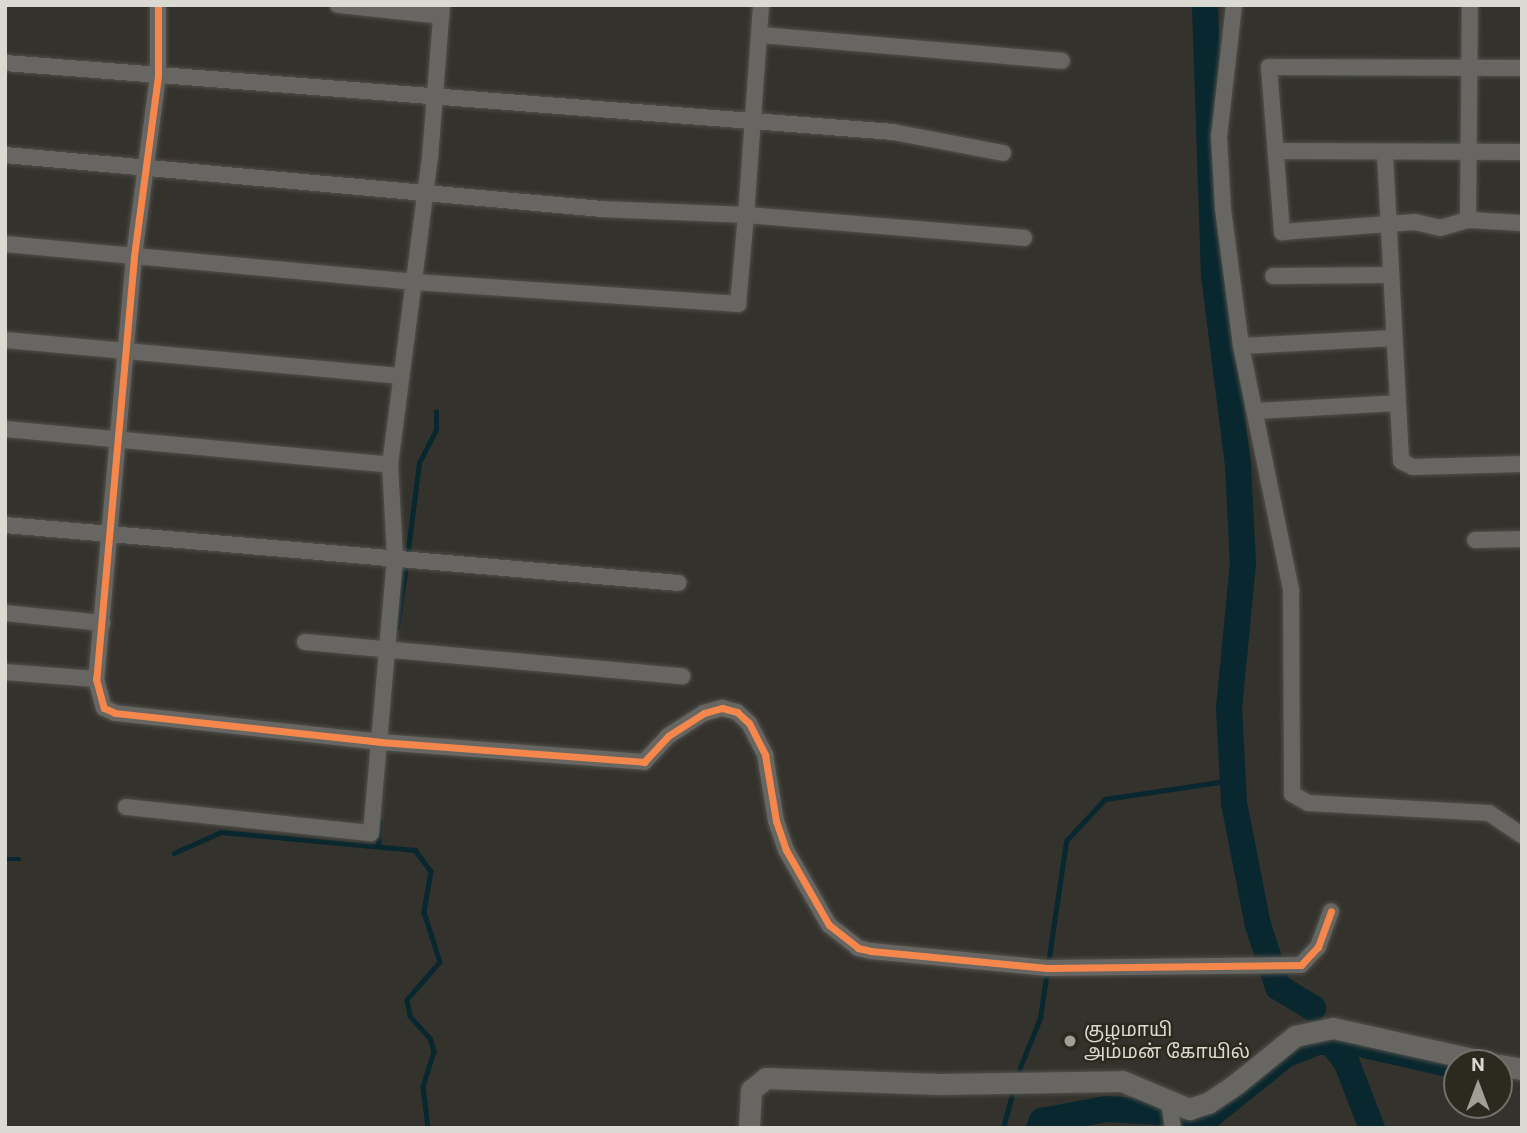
<!DOCTYPE html>
<html>
<head>
<meta charset="utf-8">
<style>
	body { margin:0 }
	#map { position:relative; width:1527px; height:1133px; overflow:hidden; background:#33322c; font-family:Roboto,"Noto Sans Tamil",sans-serif }
	div>[style] { position:absolute }
	.stream>* { height:4.5px; margin:-2.25px; padding:0 2.25px; transform-origin:2.25px; border-radius:2.25px; background:#08272e }
	.river>* { height:26px; margin:-13px; padding:0 13px; transform-origin:13px; border-radius:13px; background:#08272e }
	.roads { filter:drop-shadow(0 0 2px #504f4a) drop-shadow(0 0 2px #504f4a) }
	.minor>* { height:16px; margin:-8px; padding:0 8px; transform-origin:8px; border-radius:8px; background:#676662 }
	.tertiary>* { height:21px; margin:-10.5px; padding:0 10.5px; transform-origin:10.5px; border-radius:10.5px; background:#676662 }
	.cycleway>* { height:7px; margin:-3.5px; padding:0 3.5px; transform-origin:3.5px; border-radius:3.5px; background:#f5874c }
	.dots>* { width:19px; height:19px; translate:-50% -50%; box-sizing:border-box; border:4px solid #2c2a1f; border-radius:50% }
	span { translate:-50% -50%; white-space:nowrap; text-align:center; line-height:1.15; -webkit-text-stroke:5px #2c2a1f; paint-order:stroke }
	.poi-label { font-size:19px; color:#dad9d2 }
	.left { translate:0 -50%; text-align:left }
	.frame { position:absolute; inset:0; border:7px solid #dad9d2; pointer-events:none }
	.north { position:absolute; left:1443px; top:1049px; width:70px; height:70px; box-sizing:border-box; background:#2c2a1f; border:2px solid #727067; border-radius:50%; rotate:0deg; font-size:19px; font-weight:700; line-height:28px; text-align:center; color:#dad9d2 }
	.north::after { content:''; display:block; margin:auto; width:24px; height:32px; background:#a09f98; clip-path:polygon(50% 0,100% 100%,50% 72%,0 100%) }
</style>
</head>
<body>
<div id="map">
	<div class="stream">
		<div style="left:408px;top:550px;width:88px;rotate:-82.8deg"></div>
		<div style="left:419px;top:463px;width:37px;rotate:-63deg"></div>
		<div style="left:436px;top:430px;width:18px;rotate:-90deg"></div>
		<div style="left:397px;top:628px;width:64px;rotate:-81.9deg"></div>
		<div style="left:378px;top:844px;width:23px;rotate:-85deg"></div>
		<div style="left:174px;top:853px;width:51px;rotate:-24.1deg"></div>
		<div style="left:221px;top:832px;width:195px;rotate:5.3deg"></div>
		<div style="left:415px;top:850px;width:26px;rotate:53deg"></div>
		<div style="left:431px;top:871px;width:42px;rotate:99.7deg"></div>
		<div style="left:424px;top:912px;width:52px;rotate:72.3deg"></div>
		<div style="left:440px;top:962px;width:50px;rotate:131deg"></div>
		<div style="left:407px;top:1000px;width:16px;rotate:79deg"></div>
		<div style="left:410px;top:1016px;width:30px;rotate:48deg"></div>
		<div style="left:430px;top:1038px;width:14px;rotate:73deg"></div>
		<div style="left:434px;top:1051px;width:37px;rotate:107deg"></div>
		<div style="left:423px;top:1086px;width:42px;rotate:83.2deg"></div>
		<div style="left:5px;top:859px;width:14px"></div>
		<div style="left:1019px;top:1070px;width:56px;rotate:-68deg"></div>
		<div style="left:1040px;top:1018px;width:179px;rotate:-81.6deg"></div>
		<div style="left:1066px;top:841px;width:57px;rotate:-47.1deg"></div>
		<div style="left:1105px;top:799px;width:129px;rotate:-8.4deg"></div>
		<div style="left:1003px;top:1128px;width:34px;rotate:-75deg"></div>
	</div>
	<div class="river">
		<div style="left:1205px;top:5px;width:270px;rotate:88.1deg"></div>
		<div style="left:1214px;top:275px;width:192px;rotate:82.8deg"></div>
		<div style="left:1238px;top:465px;width:98px;rotate:87.1deg"></div>
		<div style="left:1243px;top:563px;width:146px;rotate:95.5deg"></div>
		<div style="left:1229px;top:708px;width:95px;rotate:87deg"></div>
		<div style="left:1234px;top:803px;width:124px;rotate:78.9deg"></div>
		<div style="left:1258px;top:925px;width:65px;rotate:72.1deg"></div>
		<div style="left:1278px;top:987px;width:41px;rotate:31deg"></div>
		<div style="left:1331px;top:1042px;width:24px;rotate:52deg"></div>
		<div style="left:1346px;top:1061px;width:72px;rotate:68.8deg"></div>
		<div style="left:1179px;top:1116px;width:14px;rotate:12deg"></div>
		<div style="left:1193px;top:1119px;width:20px;rotate:-15deg"></div>
		<div style="left:1212px;top:1114px;width:94px;rotate:-38.9deg"></div>
		<div style="left:1285px;top:1055px;width:35px;rotate:-22deg"></div>
		<div style="left:1318px;top:1042px;width:29px;rotate:-2deg"></div>
		<div style="left:1347px;top:1041px;width:113px;rotate:12.8deg"></div>
		<div style="left:1039px;top:1128px;width:8px;rotate:-67deg"></div>
		<div style="left:1042px;top:1121px;width:65px;rotate:-10.6deg"></div>
		<div style="left:1106px;top:1109px;width:51px;rotate:3.4deg"></div>
	</div>
	<div class="roads">
		<div class="minor">
			<div style="left:158px;top:5px;width:71px;rotate:90deg"></div>
			<div style="left:158px;top:76px;width:183px;rotate:97.6deg"></div>
			<div style="left:134px;top:257px;width:424px;rotate:95.1deg"></div>
			<div style="left:96px;top:679px;width:30px;rotate:75deg"></div>
			<div style="left:104px;top:708px;width:12px;rotate:24deg"></div>
			<div style="left:115px;top:713px;width:267px;rotate:6.2deg"></div>
			<div style="left:380px;top:742px;width:265px;rotate:4.3deg"></div>
			<div style="left:644px;top:762px;width:35px;rotate:-47deg"></div>
			<div style="left:668px;top:736px;width:43px;rotate:-32.6deg"></div>
			<div style="left:704px;top:713px;width:19px;rotate:-16deg"></div>
			<div style="left:722px;top:708px;width:16px;rotate:15deg"></div>
			<div style="left:737px;top:712px;width:16px;rotate:43deg"></div>
			<div style="left:749px;top:723px;width:36px;rotate:63deg"></div>
			<div style="left:765px;top:755px;width:67px;rotate:80.5deg"></div>
			<div style="left:776px;top:821px;width:31px;rotate:71deg"></div>
			<div style="left:786px;top:850px;width:86px;rotate:60.2deg"></div>
			<div style="left:829px;top:925px;width:37px;rotate:38deg"></div>
			<div style="left:858px;top:948px;width:13px;rotate:13deg"></div>
			<div style="left:871px;top:951px;width:177px;rotate:5.5deg"></div>
			<div style="left:1047px;top:968px;width:254px;rotate:-0.7deg"></div>
			<div style="left:1301px;top:965px;width:25px;rotate:-47deg"></div>
			<div style="left:1318px;top:947px;width:38px;rotate:-70deg"></div>
			<div style="left:338px;top:5px;width:104px;rotate:6.1deg"></div>
			<div style="left:1234px;top:5px;width:133px;rotate:96.5deg"></div>
			<div style="left:1219px;top:137px;width:72px;rotate:86.8deg"></div>
			<div style="left:1223px;top:209px;width:138px;rotate:82.5deg"></div>
			<div style="left:1241px;top:346px;width:249px;rotate:78.4deg"></div>
			<div style="left:1291px;top:590px;width:204px;rotate:89.7deg"></div>
			<div style="left:1292px;top:794px;width:18px;rotate:29deg"></div>
			<div style="left:1308px;top:803px;width:181px;rotate:3.2deg"></div>
			<div style="left:1489px;top:813px;width:40px;rotate:34deg"></div>
			<div style="left:760px;top:35px;width:303px;rotate:4.9deg"></div>
			<div style="left:5px;top:63px;width:891px;rotate:4.44deg"></div>
			<div style="left:893px;top:132px;width:112px;rotate:10.8deg"></div>
			<div style="left:1522px;top:68px;width:253px;rotate:-179.8deg"></div>
			<div style="left:1269px;top:67px;width:166px;rotate:85.5deg"></div>
			<div style="left:1282px;top:232px;width:133px;rotate:-4.3deg"></div>
			<div style="left:1415px;top:222px;width:26px;rotate:13deg"></div>
			<div style="left:1440px;top:228px;width:29px;rotate:-16deg"></div>
			<div style="left:1468px;top:220px;width:54px;rotate:3.2deg"></div>
			<div style="left:1276px;top:151px;width:246px;rotate:0.2deg"></div>
			<div style="left:1385px;top:154px;width:307px;rotate:87deg"></div>
			<div style="left:1401px;top:461px;width:13px;rotate:27deg"></div>
			<div style="left:1413px;top:467px;width:109px;rotate:-1.6deg"></div>
			<div style="left:5px;top:155px;width:599px;rotate:5.17deg"></div>
			<div style="left:602px;top:209px;width:144px;rotate:2.4deg"></div>
			<div style="left:746px;top:215px;width:211px;rotate:-85.9deg"></div>
			<div style="left:1468px;top:220px;width:215px;rotate:-89.5deg"></div>
			<div style="left:5px;top:244px;width:412px;rotate:5.3deg"></div>
			<div style="left:415px;top:282px;width:324px;rotate:3.9deg"></div>
			<div style="left:738px;top:304px;width:89px;rotate:-84.9deg"></div>
			<div style="left:746px;top:215px;width:279px;rotate:4.7deg"></div>
			<div style="left:1273px;top:276px;width:115px;rotate:-0.5deg"></div>
			<div style="left:5px;top:340px;width:396px;rotate:5.2deg"></div>
			<div style="left:1241px;top:346px;width:153px;rotate:-3deg"></div>
			<div style="left:1256px;top:411px;width:141px;rotate:-3.2deg"></div>
			<div style="left:5px;top:429px;width:387px;rotate:5.3deg"></div>
			<div style="left:5px;top:525px;width:676px;rotate:4.92deg"></div>
			<div style="left:1475px;top:540px;width:47px;rotate:-1.2deg"></div>
			<div style="left:5px;top:613px;width:98px;rotate:5.9deg"></div>
			<div style="left:305px;top:642px;width:379px;rotate:5.2deg"></div>
			<div style="left:5px;top:672px;width:91px;rotate:4.4deg"></div>
			<div style="left:126px;top:807px;width:246px;rotate:6.1deg"></div>
			<div style="left:371px;top:833px;width:278px;rotate:-85deg"></div>
			<div style="left:395px;top:556px;width:91px;rotate:-93.1deg"></div>
			<div style="left:390px;top:465px;width:310px;rotate:-82.6deg"></div>
			<div style="left:430px;top:158px;width:153px;rotate:-85.5deg"></div>
			<div style="left:1169px;top:1101px;width:27px;rotate:82deg"></div>
		</div>
		<div class="tertiary">
			<div style="left:1499px;top:1065px;width:23px;rotate:10deg"></div>
			<div style="left:749px;top:1128px;width:38px;rotate:-87deg"></div>
			<div style="left:751px;top:1090px;width:19px;rotate:-39deg"></div>
			<div style="left:766px;top:1078px;width:173px;rotate:2deg"></div>
			<div style="left:939px;top:1084px;width:183px;rotate:-0.9deg"></div>
			<div style="left:1122px;top:1081px;width:73px;rotate:22.7deg"></div>
			<div style="left:1189px;top:1109px;width:20px;rotate:-18deg"></div>
			<div style="left:1208px;top:1103px;width:34px;rotate:-34deg"></div>
			<div style="left:1236px;top:1084px;width:76px;rotate:-39.1deg"></div>
			<div style="left:1295px;top:1036px;width:39px;rotate:-12deg"></div>
			<div style="left:1333px;top:1028px;width:161px;rotate:12.6deg"></div>
		</div>
	</div>
	<div class="cycleway">
		<div style="left:158px;top:5px;width:71px;rotate:90deg"></div>
		<div style="left:158px;top:76px;width:183px;rotate:97.6deg"></div>
		<div style="left:134px;top:257px;width:424px;rotate:95.1deg"></div>
		<div style="left:96px;top:679px;width:30px;rotate:75deg"></div>
		<div style="left:104px;top:708px;width:12px;rotate:24deg"></div>
		<div style="left:115px;top:713px;width:267px;rotate:6.2deg"></div>
		<div style="left:380px;top:742px;width:265px;rotate:4.3deg"></div>
		<div style="left:644px;top:762px;width:35px;rotate:-47deg"></div>
		<div style="left:668px;top:736px;width:43px;rotate:-32.6deg"></div>
		<div style="left:704px;top:713px;width:19px;rotate:-16deg"></div>
		<div style="left:722px;top:708px;width:16px;rotate:15deg"></div>
		<div style="left:737px;top:712px;width:16px;rotate:43deg"></div>
		<div style="left:749px;top:723px;width:36px;rotate:63deg"></div>
		<div style="left:765px;top:755px;width:67px;rotate:80.5deg"></div>
		<div style="left:776px;top:821px;width:31px;rotate:71deg"></div>
		<div style="left:786px;top:850px;width:86px;rotate:60.2deg"></div>
		<div style="left:829px;top:925px;width:37px;rotate:38deg"></div>
		<div style="left:858px;top:948px;width:13px;rotate:13deg"></div>
		<div style="left:871px;top:951px;width:177px;rotate:5.5deg"></div>
		<div style="left:1047px;top:968px;width:254px;rotate:-0.7deg"></div>
		<div style="left:1301px;top:965px;width:25px;rotate:-47deg"></div>
		<div style="left:1318px;top:947px;width:38px;rotate:-70deg"></div>
	</div>
	<div class="dots">
		<div style="left:1070px;top:1041px;background:#a09f98"></div>
	</div>
	<div class="poi-label">
		<span class="left" style="left:1084px;top:1041px">குழமாயி<br>அம்மன் கோயில்</span>
	</div>
	<div class="frame"></div>
	<div class="north">N</div>
</div>
</body>
</html>
